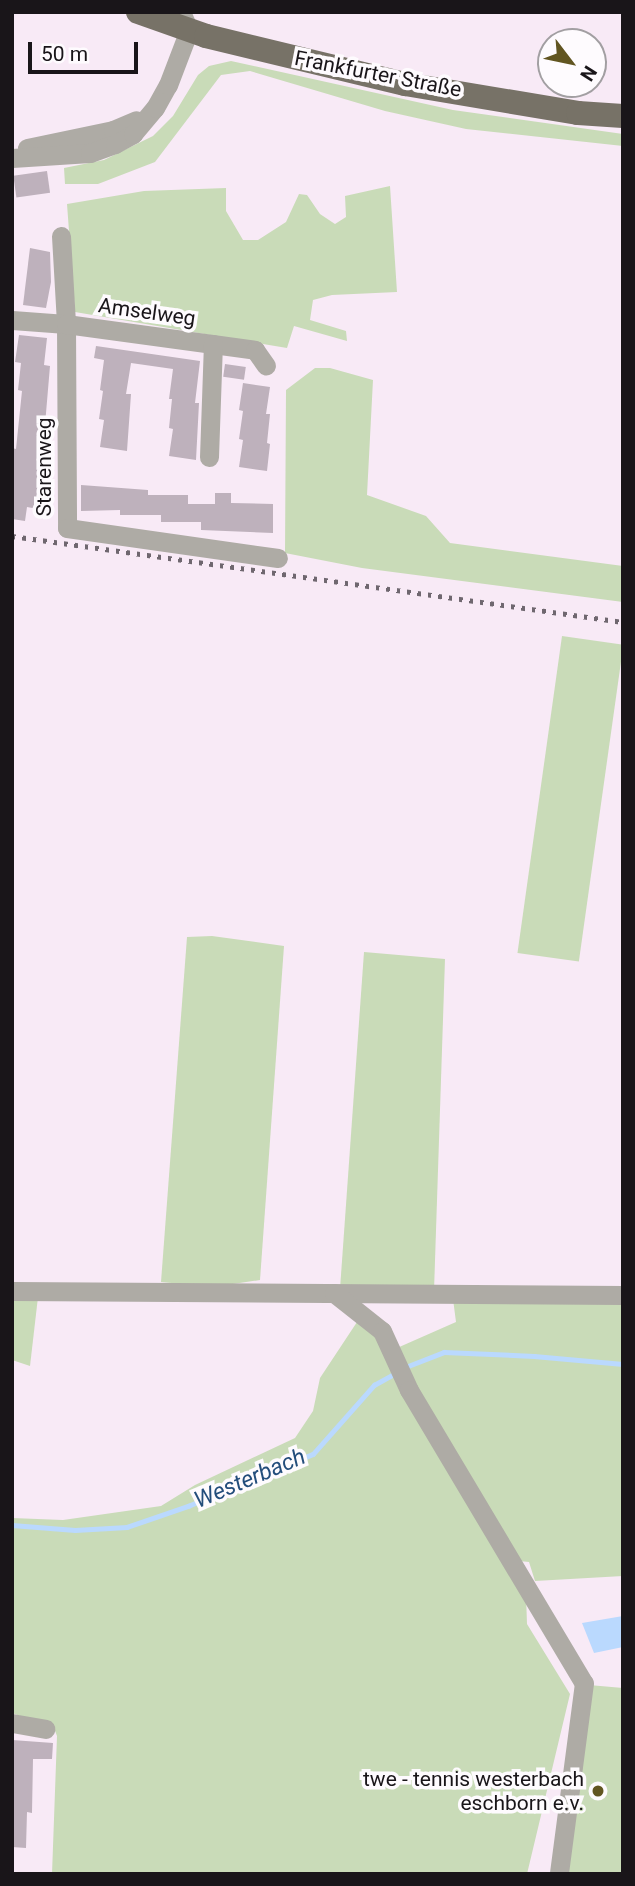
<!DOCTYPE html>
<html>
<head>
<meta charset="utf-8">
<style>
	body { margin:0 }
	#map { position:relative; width:635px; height:1886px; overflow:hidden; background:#f8eaf6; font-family:Roboto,sans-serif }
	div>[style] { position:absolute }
	.green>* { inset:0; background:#c9dbb8; transform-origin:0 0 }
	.water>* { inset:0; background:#bad9fe }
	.stream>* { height:4.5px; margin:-2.25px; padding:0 2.25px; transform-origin:2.25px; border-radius:2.25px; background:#bad9fe }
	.building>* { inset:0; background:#beb1bc; transform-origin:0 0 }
	.minor>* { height:19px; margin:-9.5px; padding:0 9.5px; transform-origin:9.5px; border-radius:9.5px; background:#aeaba5 }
	.major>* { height:24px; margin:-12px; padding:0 12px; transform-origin:12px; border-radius:12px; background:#777267 }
	.rail>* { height:4.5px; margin-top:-2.25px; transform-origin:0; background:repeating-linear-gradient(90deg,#6f676f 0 3.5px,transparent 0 10.5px) }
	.dots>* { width:19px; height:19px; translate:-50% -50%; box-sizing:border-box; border:4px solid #fefbfe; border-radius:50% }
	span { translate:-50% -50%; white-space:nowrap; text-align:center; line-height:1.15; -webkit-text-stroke:7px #fefbfe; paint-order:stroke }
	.street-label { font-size:21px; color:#191519 }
	.poi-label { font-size:21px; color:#191519 }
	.right { translate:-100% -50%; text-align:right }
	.water-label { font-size:23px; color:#234d7b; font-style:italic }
	.frame { position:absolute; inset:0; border:14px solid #191519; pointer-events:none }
	.north { position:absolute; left:537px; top:28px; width:70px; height:70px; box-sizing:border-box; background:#fefbfe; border:2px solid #a29fa2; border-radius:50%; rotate:122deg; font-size:19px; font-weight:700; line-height:28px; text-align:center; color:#191519 }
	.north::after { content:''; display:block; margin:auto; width:24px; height:32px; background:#615521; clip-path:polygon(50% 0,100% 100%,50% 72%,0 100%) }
	.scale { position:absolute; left:28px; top:42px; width:110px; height:32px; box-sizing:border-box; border:4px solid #191519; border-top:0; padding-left:9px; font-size:21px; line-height:24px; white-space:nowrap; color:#191519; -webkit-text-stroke:5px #fefbfe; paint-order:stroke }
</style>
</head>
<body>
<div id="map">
	<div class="green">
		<div style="clip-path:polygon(231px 61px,453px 110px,623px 134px,623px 146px,466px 129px,385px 111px,250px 71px,221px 75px,155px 162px,98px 184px,65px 184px,64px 168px,104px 160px,153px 136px,173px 116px,198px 75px,209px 66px)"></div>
		<div style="clip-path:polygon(390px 186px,397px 292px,332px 295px,313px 300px,310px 320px,346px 331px,347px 341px,294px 326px,287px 348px,75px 312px,67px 204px,144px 191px,226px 188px,226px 211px,243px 240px,258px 240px,286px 222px,299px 194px,307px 195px,320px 214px,335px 224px,346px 217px,345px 196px)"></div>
		<div style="clip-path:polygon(315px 368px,330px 368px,373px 380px,367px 495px,426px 516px,450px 543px,623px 566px,623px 602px,362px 568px,285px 553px,286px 390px)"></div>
		<div style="left:562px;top:636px;width:62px;height:320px;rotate:8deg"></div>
		<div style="clip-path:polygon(212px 936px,284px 946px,260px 1280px,213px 1287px,161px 1282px,187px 937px)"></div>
		<div style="clip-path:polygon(364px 952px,445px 959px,434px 1291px,340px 1289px)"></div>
		<div style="clip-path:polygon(12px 1297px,38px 1297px,30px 1366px,12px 1360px)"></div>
		<div style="clip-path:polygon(453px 1299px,623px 1300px,623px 1576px,535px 1581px,529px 1562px,519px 1561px,525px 1566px,527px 1624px,570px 1694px,527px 1874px,52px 1874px,57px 1736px,54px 1728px,12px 1713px,12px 1518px,63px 1520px,161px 1506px,195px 1485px,295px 1438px,313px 1411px,320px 1378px,357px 1322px,397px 1348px,456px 1322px)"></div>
		<div style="clip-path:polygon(589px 1685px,623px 1688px,623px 1874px,563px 1874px)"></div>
	</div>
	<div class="water">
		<div style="clip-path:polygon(623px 1616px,623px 1647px,594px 1653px,582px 1623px)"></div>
	</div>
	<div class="stream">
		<div style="left:403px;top:1368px;width:44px;rotate:-21.3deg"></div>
		<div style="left:444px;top:1352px;width:90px;rotate:2.5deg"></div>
		<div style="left:534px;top:1356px;width:89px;rotate:5.1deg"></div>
		<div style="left:12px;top:1525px;width:63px;rotate:4.5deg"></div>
		<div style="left:75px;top:1530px;width:52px;rotate:-3.3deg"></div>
		<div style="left:127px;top:1527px;width:65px;rotate:-19deg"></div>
		<div style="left:188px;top:1506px;width:135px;rotate:-22.6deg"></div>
		<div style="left:313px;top:1454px;width:92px;rotate:-48.5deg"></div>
		<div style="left:374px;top:1385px;width:25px;rotate:-29deg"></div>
	</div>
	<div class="building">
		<div style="left:47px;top:171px;width:22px;height:34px;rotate:82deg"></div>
		<div style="clip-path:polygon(30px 248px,50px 252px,51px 282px,46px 308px,23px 305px)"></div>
		<div style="clip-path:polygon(19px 335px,47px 338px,44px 365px,50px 366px,41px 472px,47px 473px,43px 510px,27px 507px,25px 521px,12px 519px,12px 448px,16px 449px,22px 391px,18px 390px,21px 363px,15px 362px)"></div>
		<div style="clip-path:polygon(96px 346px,200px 361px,195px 403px,199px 403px,196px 460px,169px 456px,173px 429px,169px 428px,172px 399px,169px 399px,173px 369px,131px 363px,126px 394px,131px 394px,127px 451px,100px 447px,104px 420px,99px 419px,103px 391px,100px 390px,104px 360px,94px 358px)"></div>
		<div style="left:225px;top:364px;width:21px;height:13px;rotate:8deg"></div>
		<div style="clip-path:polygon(243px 383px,270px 387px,266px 414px,270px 414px,267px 443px,270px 444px,267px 471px,239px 467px,243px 440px,239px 439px,243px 411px,239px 410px)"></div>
		<div style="clip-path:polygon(81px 485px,148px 490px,148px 495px,188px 495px,188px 504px,215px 504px,215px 493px,231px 493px,231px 503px,273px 504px,273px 533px,201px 530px,201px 522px,161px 522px,161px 515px,120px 515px,120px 510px,81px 511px)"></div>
		<div style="clip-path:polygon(12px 1740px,53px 1743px,52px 1759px,33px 1759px,32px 1813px,27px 1812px,26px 1848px,12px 1847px)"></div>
	</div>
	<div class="minor">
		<div style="left:27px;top:148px;width:88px;rotate:-11.8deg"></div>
		<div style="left:113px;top:130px;width:25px;rotate:-23deg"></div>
		<div style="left:12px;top:158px;width:78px;rotate:-3.7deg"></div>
		<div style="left:90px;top:153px;width:27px;rotate:-20deg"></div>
		<div style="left:115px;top:144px;width:21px;rotate:-29deg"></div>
		<div style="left:133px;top:134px;width:34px;rotate:-50deg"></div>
		<div style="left:155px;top:108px;width:26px;rotate:-61deg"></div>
		<div style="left:168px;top:85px;width:59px;rotate:-69.1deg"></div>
		<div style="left:189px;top:30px;width:20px;rotate:-114deg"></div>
		<div style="left:61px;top:236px;width:88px;rotate:86.7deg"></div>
		<div style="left:66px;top:324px;width:204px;rotate:89.7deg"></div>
		<div style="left:67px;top:528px;width:213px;rotate:8.1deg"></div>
		<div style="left:12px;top:320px;width:54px;rotate:4.2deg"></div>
		<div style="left:66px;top:324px;width:191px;rotate:7.8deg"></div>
		<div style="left:255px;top:350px;width:19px;rotate:55deg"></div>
		<div style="left:209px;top:457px;width:113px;rotate:-88deg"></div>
		<div style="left:12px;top:1291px;width:611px;rotate:0.38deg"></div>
		<div style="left:334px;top:1293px;width:61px;rotate:38.4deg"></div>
		<div style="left:382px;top:1331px;width:65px;rotate:65.4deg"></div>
		<div style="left:409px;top:1390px;width:341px;rotate:59.2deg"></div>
		<div style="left:584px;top:1683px;width:193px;rotate:97.5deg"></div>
		<div style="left:12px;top:1723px;width:34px;rotate:10deg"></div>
	</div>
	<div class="major">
		<div style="left:138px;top:12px;width:72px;rotate:19.4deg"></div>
		<div style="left:206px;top:36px;width:205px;rotate:13.6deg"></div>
		<div style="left:405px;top:84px;width:175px;rotate:9.5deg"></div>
		<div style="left:578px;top:113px;width:45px;rotate:3.8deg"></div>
	</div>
	<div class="rail">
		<div style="left:12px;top:536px;width:617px;rotate:8.01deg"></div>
	</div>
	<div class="dots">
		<div style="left:598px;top:1791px;background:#615521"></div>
	</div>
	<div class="street-label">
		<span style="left:378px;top:74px;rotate:11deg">Frankfurter Straße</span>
		<span style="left:147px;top:312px;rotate:8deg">Amselweg</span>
		<span style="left:44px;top:467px;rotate:-90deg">Starenweg</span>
	</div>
	<div class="poi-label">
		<span class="right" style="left:584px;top:1791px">twe - tennis westerbach<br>eschborn e.v.</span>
	</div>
	<div class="water-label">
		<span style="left:250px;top:1479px;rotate:-23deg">Westerbach</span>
	</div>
	<div class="frame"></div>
	<div class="north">N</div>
	<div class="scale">50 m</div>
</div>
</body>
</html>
